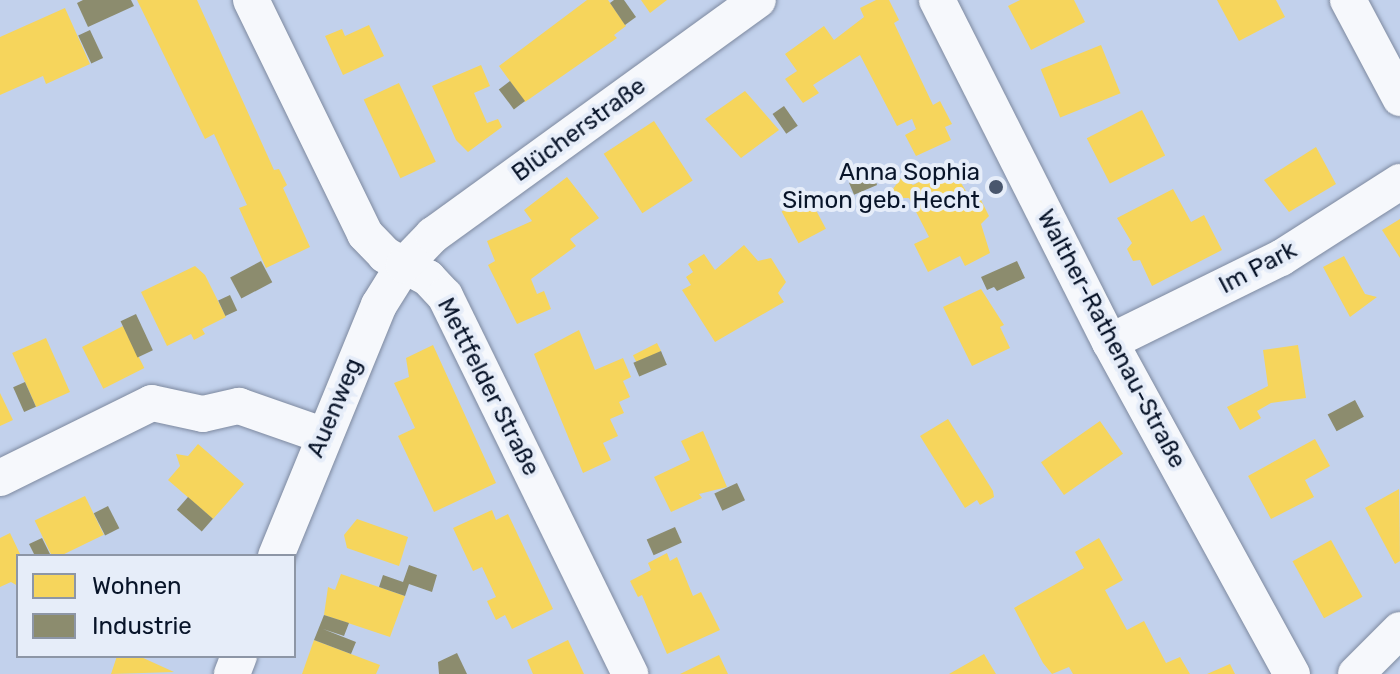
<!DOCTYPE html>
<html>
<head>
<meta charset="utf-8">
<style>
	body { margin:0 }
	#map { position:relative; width:1400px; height:674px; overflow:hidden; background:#c2d1ec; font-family:Rubik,sans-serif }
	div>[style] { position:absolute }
	.homes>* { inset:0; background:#f6d55c; transform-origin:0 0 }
	.industry>* { inset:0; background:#8c8c6e; transform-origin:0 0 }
	.roads { filter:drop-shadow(0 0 2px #7d899f) drop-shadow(0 0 2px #7d899f) }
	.minor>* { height:36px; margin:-18px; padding:0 18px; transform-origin:18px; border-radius:18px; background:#f6f8fc }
	.dots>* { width:22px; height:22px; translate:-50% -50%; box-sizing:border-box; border:4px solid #e6edf9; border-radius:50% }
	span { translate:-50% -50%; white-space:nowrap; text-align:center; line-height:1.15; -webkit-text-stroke:8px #e6edf9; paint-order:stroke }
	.street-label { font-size:24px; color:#081429 }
	.poi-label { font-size:24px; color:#081429 }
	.right { translate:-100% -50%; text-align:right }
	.legend { position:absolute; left:16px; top:554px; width:280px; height:104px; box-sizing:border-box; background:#e6edf9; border:2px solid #8d96a6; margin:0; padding:10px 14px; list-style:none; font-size:24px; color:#081429 }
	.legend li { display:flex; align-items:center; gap:16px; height:40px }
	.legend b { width:40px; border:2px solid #8d96a6 }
</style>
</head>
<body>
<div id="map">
	<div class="homes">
		<div style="clip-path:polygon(137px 0,197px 0,274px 170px,279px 169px,287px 185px,283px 188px,310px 247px,266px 268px,239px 208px,247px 205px,214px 134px,205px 139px)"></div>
		<div style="clip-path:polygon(587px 0,608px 0,626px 26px,614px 35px,617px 38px,525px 102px,499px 66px)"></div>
		<div style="clip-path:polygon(641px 0,667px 0,650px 13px)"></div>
		<div style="clip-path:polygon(876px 0,889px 0,899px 20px,894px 23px,933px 105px,940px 101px,952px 124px,945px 127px,951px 140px,916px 156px,905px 135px,916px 129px,912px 119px,897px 126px,860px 55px,813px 85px,819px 93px,803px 103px,785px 79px,797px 71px,785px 54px,824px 26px,834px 40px,864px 17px,860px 8px)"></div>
		<div style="clip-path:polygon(1020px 0,1074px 0,1085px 22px,1031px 50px,1008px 6px)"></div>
		<div style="clip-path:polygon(1217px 0,1276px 0,1285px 17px,1239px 41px)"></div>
		<div style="clip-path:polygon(65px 8px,90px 64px,46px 84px,43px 76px,0 95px,0 37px)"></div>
		<div style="clip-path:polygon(369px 25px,384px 56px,343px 75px,325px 36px,342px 29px,345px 36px)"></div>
		<div style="left:1101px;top:45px;width:52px;height:65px;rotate:68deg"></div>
		<div style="clip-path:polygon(481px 65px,490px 86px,474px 93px,487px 123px,498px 119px,502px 127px,468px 152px,456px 140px,432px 86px)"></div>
		<div style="left:399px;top:83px;width:87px;height:39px;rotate:65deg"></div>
		<div style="clip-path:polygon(745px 91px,779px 130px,741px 158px,705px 119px)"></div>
		<div style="left:1142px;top:110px;width:51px;height:62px;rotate:63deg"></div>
		<div style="left:654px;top:121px;width:71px;height:60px;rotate:57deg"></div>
		<div style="clip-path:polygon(1316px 147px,1336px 184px,1289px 212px,1264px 180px)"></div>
		<div style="clip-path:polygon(951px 166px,970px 198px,978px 194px,989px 216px,981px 224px,990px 253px,965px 266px,960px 256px,928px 272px,914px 244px,929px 237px,909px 198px,896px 198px,892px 190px,902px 177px,913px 185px)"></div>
		<div style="clip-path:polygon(567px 177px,599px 218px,570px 239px,576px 246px,531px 279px,537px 294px,544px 291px,551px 309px,517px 324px,488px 265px,495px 261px,487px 241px,532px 221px,524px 210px)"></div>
		<div style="clip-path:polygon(1173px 189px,1191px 222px,1204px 215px,1222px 250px,1152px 286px,1140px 260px,1133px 261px,1127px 249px,1132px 243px,1117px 218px)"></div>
		<div style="left:809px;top:197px;width:36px;height:31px;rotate:62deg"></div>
		<div style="clip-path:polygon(1400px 219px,1400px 258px,1382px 230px)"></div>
		<div style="clip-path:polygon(744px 245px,758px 261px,771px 258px,786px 282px,778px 293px,784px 302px,715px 342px,682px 290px,691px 285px,686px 277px,693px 272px,688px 264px,704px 254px,715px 270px)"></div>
		<div style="clip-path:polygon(1344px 256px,1365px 294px,1377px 297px,1350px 317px,1323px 267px)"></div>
		<div style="clip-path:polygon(195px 266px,205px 275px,226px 317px,202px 329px,205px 334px,194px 340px,191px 334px,167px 346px,141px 292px)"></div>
		<div style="clip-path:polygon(981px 289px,1004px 325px,1000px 327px,1010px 348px,972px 366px,943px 307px)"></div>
		<div style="left:123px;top:326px;width:47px;height:46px;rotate:63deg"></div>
		<div style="clip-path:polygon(579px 330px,595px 370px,623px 358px,631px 377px,623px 381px,630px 397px,619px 402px,624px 413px,610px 419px,618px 436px,603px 443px,611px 460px,583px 473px,534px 354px)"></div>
		<div style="left:46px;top:338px;width:59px;height:37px;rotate:66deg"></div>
		<div style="left:657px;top:343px;width:9px;height:27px;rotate:63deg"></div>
		<div style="clip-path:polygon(433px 345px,496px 483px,434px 512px,398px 436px,415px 428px,394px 383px,409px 377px,406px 358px)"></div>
		<div style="clip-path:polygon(1298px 345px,1306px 398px,1271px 403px,1257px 411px,1261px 418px,1240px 430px,1227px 407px,1268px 386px,1263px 350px)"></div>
		<div style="clip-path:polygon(0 393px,13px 420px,0 426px)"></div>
		<div style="clip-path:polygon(948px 419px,993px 491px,994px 497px,980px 505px,977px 500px,965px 508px,920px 436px)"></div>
		<div style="left:1100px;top:421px;width:40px;height:72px;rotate:55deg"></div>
		<div style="clip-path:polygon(703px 431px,727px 487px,699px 494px,702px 498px,671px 512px,654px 477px,690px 460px,681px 441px)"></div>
		<div style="clip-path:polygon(1315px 439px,1330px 466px,1305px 480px,1314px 497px,1271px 519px,1248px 476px)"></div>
		<div style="clip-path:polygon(198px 444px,244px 484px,213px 519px,168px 480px,180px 466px,176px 454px,188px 456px)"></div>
		<div style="clip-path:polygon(1399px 489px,1400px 561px,1395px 564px,1365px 508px)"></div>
		<div style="left:85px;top:496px;width:43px;height:56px;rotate:64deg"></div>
		<div style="clip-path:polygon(492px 510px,496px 520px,508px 514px,553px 609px,512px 629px,505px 615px,496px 620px,487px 601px,496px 597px,482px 567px,473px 571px,453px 528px)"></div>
		<div style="clip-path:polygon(357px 519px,408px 537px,399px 566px,347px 548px,344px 535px)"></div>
		<div style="clip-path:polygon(10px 533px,21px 556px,18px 586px,11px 582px,0 587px,0 538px)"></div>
		<div style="clip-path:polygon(1099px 538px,1123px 580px,1105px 590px,1127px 630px,1144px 621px,1166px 663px,1180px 657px,1190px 674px,1073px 674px,1069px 667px,1052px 674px,1043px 663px,1014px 608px,1084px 568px,1075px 552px)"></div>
		<div style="left:1331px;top:540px;width:65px;height:44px;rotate:61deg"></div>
		<div style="clip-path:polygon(667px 553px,670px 561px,677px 557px,693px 596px,701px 592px,720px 630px,667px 654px,642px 595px,638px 597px,630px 581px,651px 570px,648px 563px)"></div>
		<div style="clip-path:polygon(341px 574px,405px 596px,390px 637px,324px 615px,328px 587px,335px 590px)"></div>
		<div style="clip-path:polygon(314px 640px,380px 665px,376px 674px,302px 674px)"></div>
		<div style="clip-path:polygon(568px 640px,584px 674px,533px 674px,527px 660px)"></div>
		<div style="clip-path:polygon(984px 654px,996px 674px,949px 674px)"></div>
		<div style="clip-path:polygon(719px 655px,728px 674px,680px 674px)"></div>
		<div style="clip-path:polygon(117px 656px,141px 657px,174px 672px,111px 674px)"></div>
		<div style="clip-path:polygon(1230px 664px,1235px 674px,1207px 674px)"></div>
	</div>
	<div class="industry">
		<div style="clip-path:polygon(83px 0,131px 0,134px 6px,88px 27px,77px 3px)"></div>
		<div style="clip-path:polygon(614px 0,624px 0,636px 17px,625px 25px,610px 3px)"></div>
		<div style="left:90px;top:30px;width:31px;height:13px;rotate:65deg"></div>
		<div style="left:510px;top:81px;width:25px;height:14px;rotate:53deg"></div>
		<div style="left:784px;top:106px;width:24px;height:14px;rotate:55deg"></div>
		<div style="left:872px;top:173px;width:13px;height:25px;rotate:67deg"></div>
		<div style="left:261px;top:261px;width:24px;height:35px;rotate:62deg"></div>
		<div style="clip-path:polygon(1017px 261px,1025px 278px,997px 291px,994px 287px,987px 290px,981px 277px)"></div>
		<div style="left:230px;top:295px;width:17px;height:13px;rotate:65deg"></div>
		<div style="left:136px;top:314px;width:40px;height:17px;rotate:65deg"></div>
		<div style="left:661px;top:351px;width:15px;height:30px;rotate:67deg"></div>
		<div style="left:25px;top:382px;width:27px;height:13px;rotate:66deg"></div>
		<div style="left:1355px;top:400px;width:19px;height:31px;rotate:62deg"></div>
		<div style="left:737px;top:483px;width:19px;height:25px;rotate:65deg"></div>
		<div style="left:188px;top:497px;width:33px;height:17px;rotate:41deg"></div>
		<div style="left:108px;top:506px;width:25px;height:16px;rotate:63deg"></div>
		<div style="left:675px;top:527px;width:17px;height:31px;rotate:66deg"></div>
		<div style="clip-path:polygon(42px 538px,51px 556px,35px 556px,29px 544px)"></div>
		<div style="clip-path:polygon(409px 565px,437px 575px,432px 592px,409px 584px,405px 596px,379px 587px,383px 575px,403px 582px)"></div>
		<div style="clip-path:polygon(324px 615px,349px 623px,344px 636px,323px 629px,356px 642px,351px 654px,314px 640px)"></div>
		<div style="clip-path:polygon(457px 653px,467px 674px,439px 674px,438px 662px)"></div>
	</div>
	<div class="roads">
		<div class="minor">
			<div style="left:251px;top:0;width:260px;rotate:64deg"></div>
			<div style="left:365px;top:234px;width:29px;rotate:46deg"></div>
			<div style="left:385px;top:255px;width:49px;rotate:28.1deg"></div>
			<div style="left:428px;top:278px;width:25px;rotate:47deg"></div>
			<div style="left:445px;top:296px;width:421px;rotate:63.9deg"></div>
			<div style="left:937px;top:0;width:383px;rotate:63.2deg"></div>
			<div style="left:1110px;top:342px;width:379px;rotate:61.3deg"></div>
			<div style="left:1348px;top:0;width:111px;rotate:62deg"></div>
			<div style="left:1110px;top:342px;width:191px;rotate:-26.2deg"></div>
			<div style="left:1281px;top:258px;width:141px;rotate:-32.6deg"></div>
			<div style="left:0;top:478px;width:169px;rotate:-26.3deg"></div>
			<div style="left:152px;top:403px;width:52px;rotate:12.2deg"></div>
			<div style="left:203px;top:414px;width:37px;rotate:-13deg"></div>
			<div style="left:239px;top:406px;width:88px;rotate:19.3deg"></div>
			<div style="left:276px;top:556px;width:271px;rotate:-67.7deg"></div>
			<div style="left:379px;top:305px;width:47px;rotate:-58deg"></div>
			<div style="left:404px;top:265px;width:42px;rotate:-46deg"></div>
			<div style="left:433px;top:235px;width:401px;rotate:-35.9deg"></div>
			<div style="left:232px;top:674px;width:19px;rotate:-69deg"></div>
			<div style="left:1356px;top:674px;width:62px;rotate:-45deg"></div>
		</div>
	</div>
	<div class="dots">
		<div style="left:996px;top:187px;background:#49566d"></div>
	</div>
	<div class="street-label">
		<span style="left:579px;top:130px;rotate:-36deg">Blücherstraße</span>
		<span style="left:1258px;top:268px;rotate:-28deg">Im Park</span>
		<span style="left:1111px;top:339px;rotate:62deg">Walther-Rathenau-Straße</span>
		<span style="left:488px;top:387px;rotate:63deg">Mettfelder Straße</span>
		<span style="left:335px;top:408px;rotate:-67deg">Auenweg</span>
	</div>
	<div class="poi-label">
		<span class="right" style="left:980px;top:187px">Anna Sophia<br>Simon geb. Hecht</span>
	</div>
	<ul class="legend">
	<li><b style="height:22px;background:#f6d55c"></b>Wohnen</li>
	<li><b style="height:22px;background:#8c8c6e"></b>Industrie</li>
	</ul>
</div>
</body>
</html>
